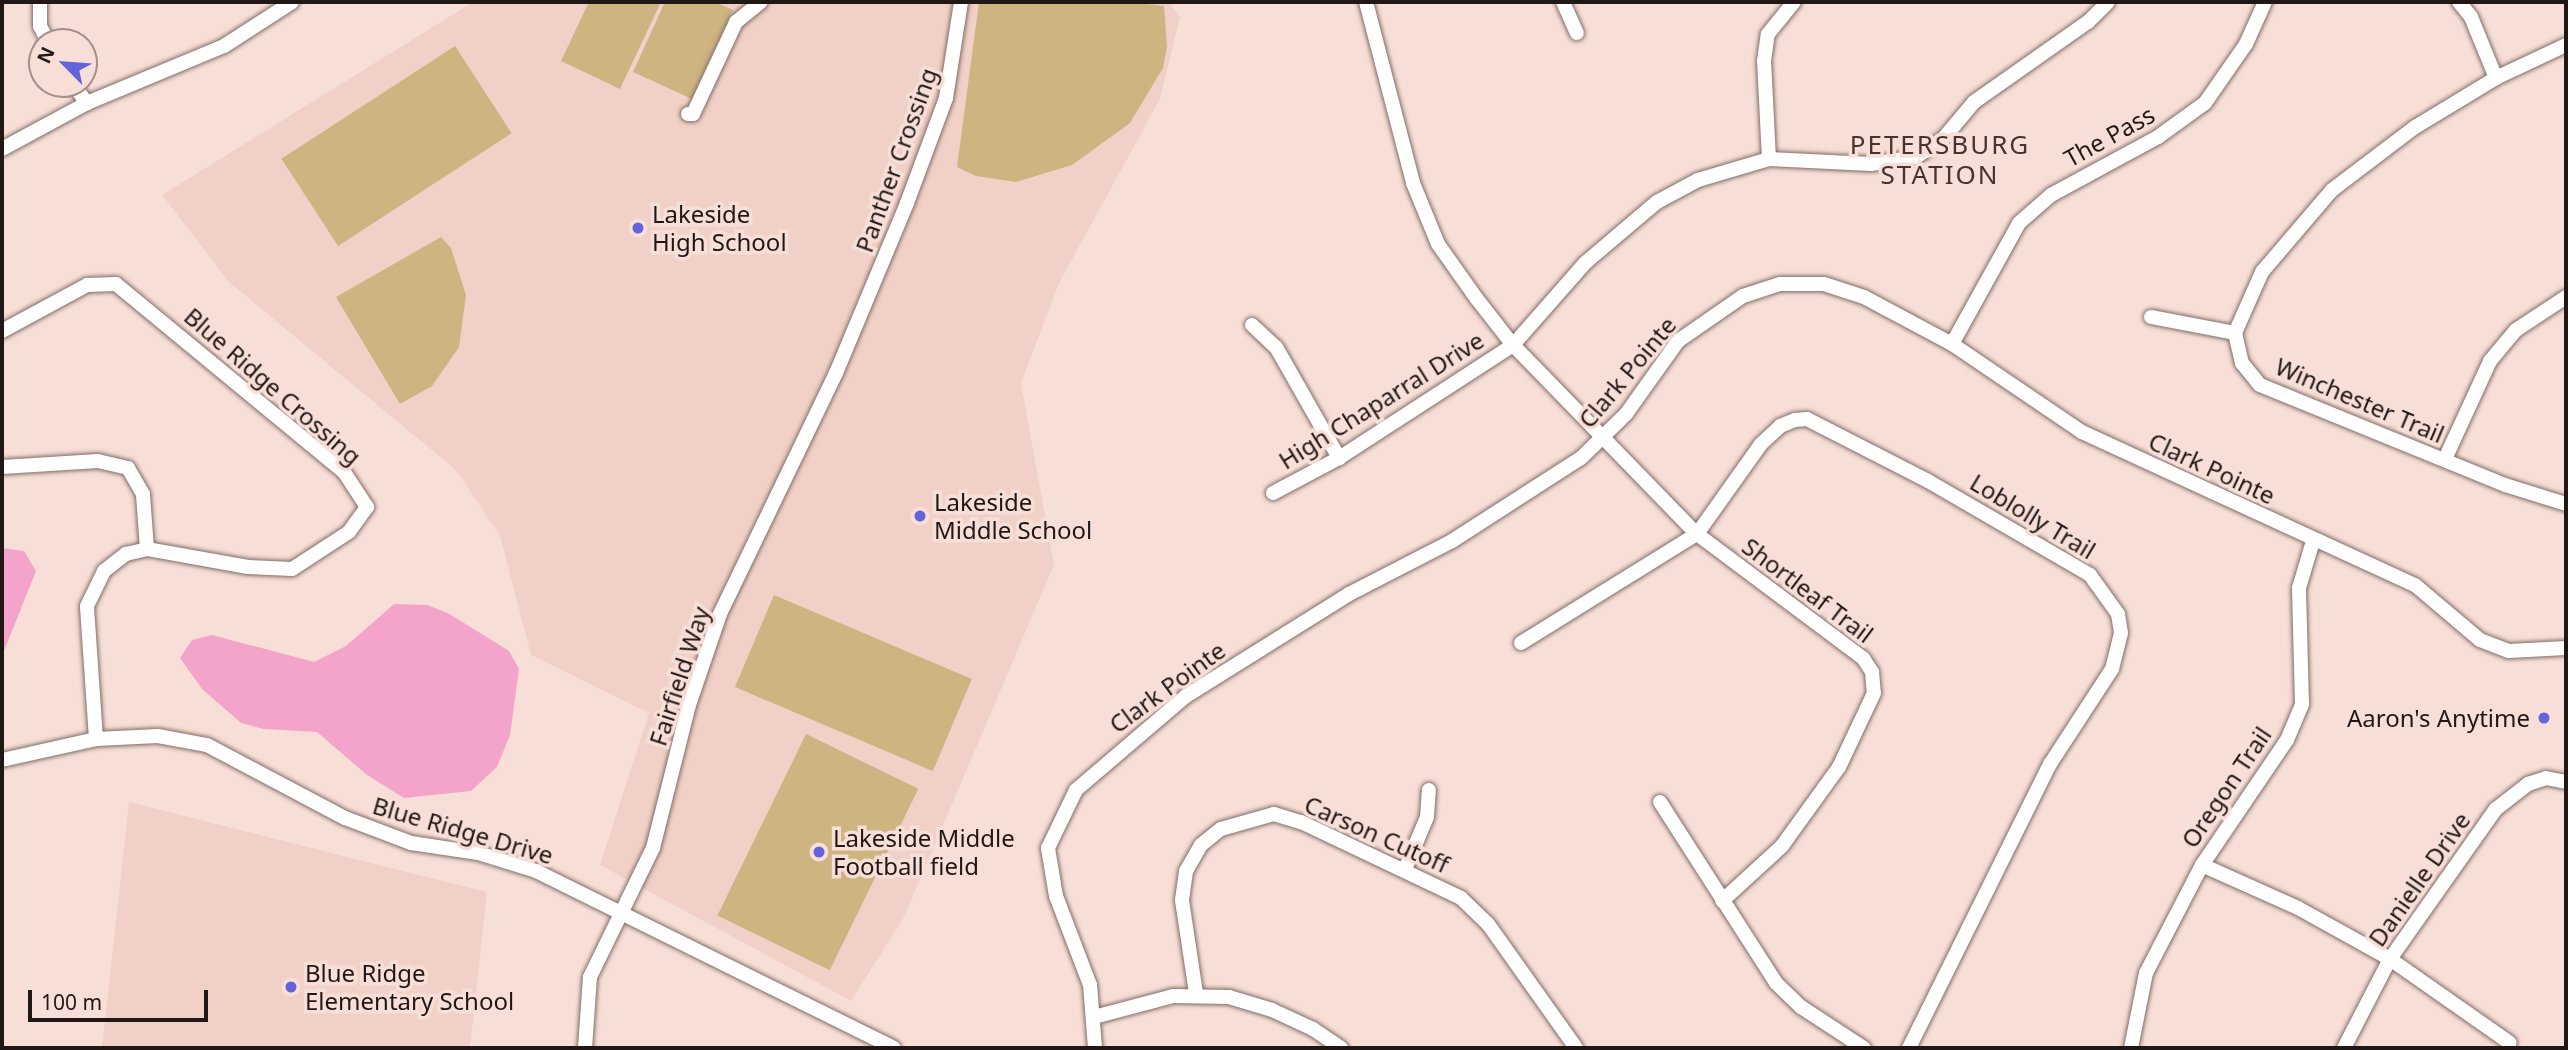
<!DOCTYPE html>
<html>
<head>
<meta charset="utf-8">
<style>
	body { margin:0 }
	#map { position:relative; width:2568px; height:1050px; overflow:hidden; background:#f7dfd7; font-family:"Noto Sans",sans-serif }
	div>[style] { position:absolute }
	.built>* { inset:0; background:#f1d1c7 }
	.green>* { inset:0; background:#cdb480; transform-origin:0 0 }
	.water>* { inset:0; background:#f4a4ca }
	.roads { filter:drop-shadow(0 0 2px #836d67) drop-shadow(0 0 2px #836d67) }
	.minor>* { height:14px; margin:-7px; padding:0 7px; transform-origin:7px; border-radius:7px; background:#fff }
	.dots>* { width:19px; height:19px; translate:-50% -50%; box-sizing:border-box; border:4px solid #f7dfd7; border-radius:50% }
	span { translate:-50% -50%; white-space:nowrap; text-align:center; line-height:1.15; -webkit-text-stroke:7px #f7dfd7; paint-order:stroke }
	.street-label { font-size:24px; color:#211816 }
	.poi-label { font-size:24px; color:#211816 }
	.left { translate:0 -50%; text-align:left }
	.right { translate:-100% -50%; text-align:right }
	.neighbourhood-label { font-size:26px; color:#47342e; letter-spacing:2px }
	.frame { position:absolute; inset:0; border:4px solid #211816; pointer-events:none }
	.north { position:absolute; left:28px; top:28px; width:70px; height:70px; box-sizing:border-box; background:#f7dfd7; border:2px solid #a18f8a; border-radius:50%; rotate:295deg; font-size:19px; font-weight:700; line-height:28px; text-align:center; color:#211816 }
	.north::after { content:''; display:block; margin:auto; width:24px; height:32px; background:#6363dc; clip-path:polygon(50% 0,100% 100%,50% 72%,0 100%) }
	.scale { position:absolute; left:28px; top:990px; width:180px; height:32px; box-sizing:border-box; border:4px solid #211816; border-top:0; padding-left:9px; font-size:21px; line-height:24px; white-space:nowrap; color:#211816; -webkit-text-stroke:5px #f7dfd7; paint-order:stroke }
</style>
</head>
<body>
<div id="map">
	<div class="built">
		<div style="clip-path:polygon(473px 2px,1168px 2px,1180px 16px,1160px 99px,1059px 283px,1021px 383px,1054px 565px,903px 919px,851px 1001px,600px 865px,649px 713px,531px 655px,500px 536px,457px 471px,229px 282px,162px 195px)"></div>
		<div style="clip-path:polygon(129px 802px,487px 892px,470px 1048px,102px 1048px)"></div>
	</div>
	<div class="green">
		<div style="clip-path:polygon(589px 2px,661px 2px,620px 89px,561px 61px)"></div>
		<div style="clip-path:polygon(665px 2px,715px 2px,733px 10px,692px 99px,633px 72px)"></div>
		<div style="clip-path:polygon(979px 2px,1131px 2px,1164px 6px,1167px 47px,1163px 68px,1130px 123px,1072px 165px,1016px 182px,976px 176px,957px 167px)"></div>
		<div style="left:455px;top:46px;width:104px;height:207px;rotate:57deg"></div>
		<div style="clip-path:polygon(441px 237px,451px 248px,466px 295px,459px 347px,432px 386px,400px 404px,336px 297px)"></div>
		<div style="left:774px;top:595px;width:215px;height:100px;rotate:23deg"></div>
		<div style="left:806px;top:734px;width:125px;height:202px;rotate:26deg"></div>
	</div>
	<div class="water">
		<div style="clip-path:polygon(2px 548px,24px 551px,36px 571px,2px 656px)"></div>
		<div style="clip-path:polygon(394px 604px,427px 605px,448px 613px,509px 651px,519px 669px,510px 735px,497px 767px,471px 791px,404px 798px,367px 775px,317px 732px,263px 729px,241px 723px,202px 689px,180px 658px,192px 640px,212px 635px,314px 662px,346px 646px)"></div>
	</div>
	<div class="roads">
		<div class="minor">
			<div style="left:40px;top:2px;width:24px;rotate:90deg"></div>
			<div style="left:40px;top:26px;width:18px;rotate:63deg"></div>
			<div style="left:1366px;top:2px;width:187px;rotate:75.4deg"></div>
			<div style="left:1413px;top:183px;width:66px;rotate:67.7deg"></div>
			<div style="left:1438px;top:244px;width:67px;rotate:54.7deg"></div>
			<div style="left:1477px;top:299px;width:58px;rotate:52deg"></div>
			<div style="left:1513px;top:345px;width:264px;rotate:45.8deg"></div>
			<div style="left:1697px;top:534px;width:207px;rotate:36.8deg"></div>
			<div style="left:1863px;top:658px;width:17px;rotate:57deg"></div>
			<div style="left:1872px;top:672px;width:21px;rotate:85deg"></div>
			<div style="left:1874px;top:693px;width:82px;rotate:115.3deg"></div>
			<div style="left:1839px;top:767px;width:97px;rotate:125.8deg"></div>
			<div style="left:1782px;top:846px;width:81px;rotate:137.5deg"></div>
			<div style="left:1563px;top:2px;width:34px;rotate:66deg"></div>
			<div style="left:2459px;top:2px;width:19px;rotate:51deg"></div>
			<div style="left:2471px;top:17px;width:66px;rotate:67.7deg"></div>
			<div style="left:2566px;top:45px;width:77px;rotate:154.8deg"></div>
			<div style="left:2496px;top:78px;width:95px;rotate:148.8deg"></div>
			<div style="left:2415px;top:127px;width:104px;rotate:142.8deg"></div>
			<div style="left:2332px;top:190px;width:108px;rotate:130.5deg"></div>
			<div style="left:2262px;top:272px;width:67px;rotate:113.9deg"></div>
			<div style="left:2235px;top:333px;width:31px;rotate:77deg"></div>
			<div style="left:2242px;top:363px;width:28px;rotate:51deg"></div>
			<div style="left:2260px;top:385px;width:265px;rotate:22.2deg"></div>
			<div style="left:2505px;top:485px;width:64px;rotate:17.3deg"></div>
			<div style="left:73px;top:84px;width:24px;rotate:54deg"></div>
			<div style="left:688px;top:114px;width:5px"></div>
			<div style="left:693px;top:114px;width:102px;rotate:-64.9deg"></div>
			<div style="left:736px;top:22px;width:32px;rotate:-39deg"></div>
			<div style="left:2px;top:149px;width:97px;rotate:-28.4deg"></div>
			<div style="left:87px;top:103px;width:148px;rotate:-22.6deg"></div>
			<div style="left:224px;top:46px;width:81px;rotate:-32.9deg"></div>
			<div style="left:1769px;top:159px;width:98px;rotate:-92.9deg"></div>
			<div style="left:1764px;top:61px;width:27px;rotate:-82deg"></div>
			<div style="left:1768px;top:34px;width:41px;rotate:-50.9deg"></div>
			<div style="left:2151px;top:317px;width:86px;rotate:10.8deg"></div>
			<div style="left:1252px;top:325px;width:33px;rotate:43deg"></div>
			<div style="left:1276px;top:347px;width:128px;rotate:60.4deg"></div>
			<div style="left:2px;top:331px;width:97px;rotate:-28.4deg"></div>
			<div style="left:87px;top:285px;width:29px;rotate:-2deg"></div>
			<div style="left:116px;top:284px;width:296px;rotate:39.5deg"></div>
			<div style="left:344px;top:472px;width:42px;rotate:56.7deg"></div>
			<div style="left:367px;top:507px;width:31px;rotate:126deg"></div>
			<div style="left:349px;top:532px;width:68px;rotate:147deg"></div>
			<div style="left:292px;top:569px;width:44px;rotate:-177.4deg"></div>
			<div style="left:248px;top:567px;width:103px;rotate:-169.9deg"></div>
			<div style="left:147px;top:549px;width:55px;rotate:-94.2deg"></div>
			<div style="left:143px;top:494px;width:30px;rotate:-120deg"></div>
			<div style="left:128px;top:468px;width:31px;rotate:-167deg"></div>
			<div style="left:98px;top:461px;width:96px;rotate:176.4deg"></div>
			<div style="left:1952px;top:344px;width:138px;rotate:-61deg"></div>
			<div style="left:2019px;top:223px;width:43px;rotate:-41.2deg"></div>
			<div style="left:2051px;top:195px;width:122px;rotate:-28.5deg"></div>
			<div style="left:2158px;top:137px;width:58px;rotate:-35.9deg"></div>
			<div style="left:2205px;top:103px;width:72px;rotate:-55.2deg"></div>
			<div style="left:2246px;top:44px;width:46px;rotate:-65.7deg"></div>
			<div style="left:2445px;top:459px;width:108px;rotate:-65.3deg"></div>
			<div style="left:2490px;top:361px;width:40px;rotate:-50deg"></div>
			<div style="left:2516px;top:330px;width:60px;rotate:-33.4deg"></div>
			<div style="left:1273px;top:493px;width:75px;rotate:-27.9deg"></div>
			<div style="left:1339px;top:458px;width:207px;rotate:-33deg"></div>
			<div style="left:1513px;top:345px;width:109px;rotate:-48.7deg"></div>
			<div style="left:1585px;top:263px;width:94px;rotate:-40.3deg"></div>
			<div style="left:1657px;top:202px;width:47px;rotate:-28.2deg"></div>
			<div style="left:1698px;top:180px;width:74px;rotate:-16.5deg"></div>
			<div style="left:1769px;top:159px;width:102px;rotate:2.8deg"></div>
			<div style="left:1871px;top:164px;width:46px;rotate:-8.8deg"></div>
			<div style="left:1916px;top:157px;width:32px;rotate:-34deg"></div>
			<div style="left:1943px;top:139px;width:48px;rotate:-50deg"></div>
			<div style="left:1974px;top:102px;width:139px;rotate:-35.1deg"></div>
			<div style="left:2088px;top:22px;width:28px;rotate:-45deg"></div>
			<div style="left:1521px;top:643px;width:207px;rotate:-31.8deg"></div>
			<div style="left:1697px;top:534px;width:110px;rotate:-54.6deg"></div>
			<div style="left:1761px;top:444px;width:26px;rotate:-43deg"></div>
			<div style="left:1780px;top:426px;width:16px;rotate:-22deg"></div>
			<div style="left:1795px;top:420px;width:12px;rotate:-5deg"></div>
			<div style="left:1807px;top:419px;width:136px;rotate:27.1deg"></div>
			<div style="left:1928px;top:481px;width:187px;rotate:30.1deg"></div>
			<div style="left:2090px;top:575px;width:48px;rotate:54.3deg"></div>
			<div style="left:2118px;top:614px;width:19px;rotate:81deg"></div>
			<div style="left:2121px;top:633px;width:37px;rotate:104deg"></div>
			<div style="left:2112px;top:669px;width:113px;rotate:123.1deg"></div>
			<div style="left:2050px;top:764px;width:317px;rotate:116.4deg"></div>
			<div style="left:96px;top:739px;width:133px;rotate:-93.9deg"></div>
			<div style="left:87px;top:606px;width:39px;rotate:-64deg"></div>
			<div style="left:104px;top:571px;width:28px;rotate:-38deg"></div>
			<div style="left:126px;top:554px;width:22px;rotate:-13deg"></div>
			<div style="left:2px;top:760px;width:96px;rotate:-12.6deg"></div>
			<div style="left:96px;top:739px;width:62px;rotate:-2.8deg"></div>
			<div style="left:158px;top:736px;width:50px;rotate:10.4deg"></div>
			<div style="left:207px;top:745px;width:156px;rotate:27.9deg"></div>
			<div style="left:345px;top:818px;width:71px;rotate:20.7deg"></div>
			<div style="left:411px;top:843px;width:68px;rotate:8.5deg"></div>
			<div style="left:478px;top:853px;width:61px;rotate:17.2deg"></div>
			<div style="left:536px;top:871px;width:399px;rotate:26.3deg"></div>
			<div style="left:1660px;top:802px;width:215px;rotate:57.3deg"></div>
			<div style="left:1776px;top:983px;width:35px;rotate:44deg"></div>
			<div style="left:1801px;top:1007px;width:75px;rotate:33.1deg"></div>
			<div style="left:2202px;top:865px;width:105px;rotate:24.1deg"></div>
			<div style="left:2298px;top:908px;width:105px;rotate:29deg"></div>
			<div style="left:2390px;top:959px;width:146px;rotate:35deg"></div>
			<div style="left:1405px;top:869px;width:56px;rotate:-67.1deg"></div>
			<div style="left:1427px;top:817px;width:27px;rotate:-86deg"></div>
			<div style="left:1196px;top:993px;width:94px;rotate:-98.6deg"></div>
			<div style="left:1182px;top:900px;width:29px;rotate:-82deg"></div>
			<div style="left:1186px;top:871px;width:30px;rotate:-60deg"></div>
			<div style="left:1201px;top:845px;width:26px;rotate:-39deg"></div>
			<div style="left:1221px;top:829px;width:55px;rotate:-15.8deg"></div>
			<div style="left:1274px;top:814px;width:28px;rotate:17deg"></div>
			<div style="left:1301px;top:822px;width:177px;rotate:25.4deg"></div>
			<div style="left:1461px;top:898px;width:37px;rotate:44deg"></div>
			<div style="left:1488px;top:924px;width:152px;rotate:54.6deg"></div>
			<div style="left:1094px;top:1017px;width:82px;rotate:-14.9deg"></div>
			<div style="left:1173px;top:996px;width:56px;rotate:1deg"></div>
			<div style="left:1229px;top:997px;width:45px;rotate:16.8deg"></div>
			<div style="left:1272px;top:1010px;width:45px;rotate:24.9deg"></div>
			<div style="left:1313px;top:1029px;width:34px;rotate:34deg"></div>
			<div style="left:585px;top:1048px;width:71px;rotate:-86deg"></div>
			<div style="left:590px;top:977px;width:144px;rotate:-64deg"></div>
			<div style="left:653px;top:848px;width:147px;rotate:-75.9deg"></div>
			<div style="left:689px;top:705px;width:96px;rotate:-71.2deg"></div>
			<div style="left:720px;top:614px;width:267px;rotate:-64.3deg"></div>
			<div style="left:836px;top:373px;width:184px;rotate:-67.3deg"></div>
			<div style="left:907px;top:203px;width:112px;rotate:-69.6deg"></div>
			<div style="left:946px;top:98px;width:97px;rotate:-81.1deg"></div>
			<div style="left:1095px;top:1048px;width:63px;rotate:-94.5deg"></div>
			<div style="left:1090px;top:985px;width:95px;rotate:-110.9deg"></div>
			<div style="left:1056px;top:896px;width:49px;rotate:-99.5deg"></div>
			<div style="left:1048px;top:848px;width:64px;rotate:-64.2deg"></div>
			<div style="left:1076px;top:790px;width:145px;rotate:-40.5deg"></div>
			<div style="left:1186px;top:696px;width:192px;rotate:-32deg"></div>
			<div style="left:1349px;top:594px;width:116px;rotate:-27.2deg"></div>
			<div style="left:1452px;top:541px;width:153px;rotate:-32.8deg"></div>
			<div style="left:1581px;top:458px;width:63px;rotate:-44.4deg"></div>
			<div style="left:1626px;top:414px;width:90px;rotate:-54.5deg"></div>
			<div style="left:1678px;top:341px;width:79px;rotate:-34.7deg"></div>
			<div style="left:1743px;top:296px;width:39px;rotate:-18deg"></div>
			<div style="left:1780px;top:284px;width:44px"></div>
			<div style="left:1824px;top:284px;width:42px;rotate:18deg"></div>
			<div style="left:1864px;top:297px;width:100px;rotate:28.1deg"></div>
			<div style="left:1952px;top:344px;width:157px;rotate:34.1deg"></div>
			<div style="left:2082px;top:432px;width:366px;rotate:24.7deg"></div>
			<div style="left:2415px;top:585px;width:85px;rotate:40.2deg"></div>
			<div style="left:2480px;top:640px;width:31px;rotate:21deg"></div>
			<div style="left:2509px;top:651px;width:57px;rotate:-3deg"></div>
			<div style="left:2131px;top:1048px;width:76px;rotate:-78.7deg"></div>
			<div style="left:2146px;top:973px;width:122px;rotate:-62.6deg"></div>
			<div style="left:2202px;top:865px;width:151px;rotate:-55.8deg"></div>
			<div style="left:2287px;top:740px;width:39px;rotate:-67deg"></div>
			<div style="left:2302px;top:704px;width:116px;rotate:-91.5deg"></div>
			<div style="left:2299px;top:588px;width:49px;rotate:-73.4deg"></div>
			<div style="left:2344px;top:1048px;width:100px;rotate:-62.7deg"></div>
			<div style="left:2390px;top:959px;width:184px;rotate:-54.8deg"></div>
			<div style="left:2496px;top:809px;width:41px;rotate:-38deg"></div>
			<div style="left:2528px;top:784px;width:19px;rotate:-18deg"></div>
			<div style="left:2546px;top:778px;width:20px;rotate:11deg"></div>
		</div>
	</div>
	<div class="dots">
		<div style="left:638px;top:228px;background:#6363dc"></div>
		<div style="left:920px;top:516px;background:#6363dc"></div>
		<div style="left:2544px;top:718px;background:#6363dc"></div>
		<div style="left:819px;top:852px;background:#6363dc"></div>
		<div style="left:291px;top:987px;background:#6363dc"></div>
	</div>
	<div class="street-label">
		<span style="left:2109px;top:136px;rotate:-29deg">The Pass</span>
		<span style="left:896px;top:160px;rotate:-70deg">Panther Crossing</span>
		<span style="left:1627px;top:372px;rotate:-50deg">Clark Pointe</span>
		<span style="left:273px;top:386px;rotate:41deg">Blue Ridge Crossing</span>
		<span style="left:1381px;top:400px;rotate:-32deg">High Chaparral Drive</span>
		<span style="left:2360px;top:400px;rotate:23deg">Winchester Trail</span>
		<span style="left:2212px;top:468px;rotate:25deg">Clark Pointe</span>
		<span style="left:2033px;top:516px;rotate:31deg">Loblolly Trail</span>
		<span style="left:1808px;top:590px;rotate:37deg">Shortleaf Trail</span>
		<span style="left:679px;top:676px;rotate:-72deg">Fairfield Way</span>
		<span style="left:1167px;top:687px;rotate:-36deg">Clark Pointe</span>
		<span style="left:2226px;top:787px;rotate:-56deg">Oregon Trail</span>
		<span style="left:463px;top:830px;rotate:16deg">Blue Ridge Drive</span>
		<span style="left:1377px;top:834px;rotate:24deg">Carson Cutoff</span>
		<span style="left:2419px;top:879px;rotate:-55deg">Danielle Drive</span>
	</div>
	<div class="poi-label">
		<span class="left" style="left:652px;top:228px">Lakeside<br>High School</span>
		<span class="left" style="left:934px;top:516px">Lakeside<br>Middle School</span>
		<span class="right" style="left:2530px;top:718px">Aaron's Anytime</span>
		<span class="left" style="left:833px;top:852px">Lakeside Middle<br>Football field</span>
		<span class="left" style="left:305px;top:987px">Blue Ridge<br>Elementary School</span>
	</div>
	<div class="neighbourhood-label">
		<span style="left:1940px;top:160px">PETERSBURG<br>STATION</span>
	</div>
	<div class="frame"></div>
	<div class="north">N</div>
	<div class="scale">100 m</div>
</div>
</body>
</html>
